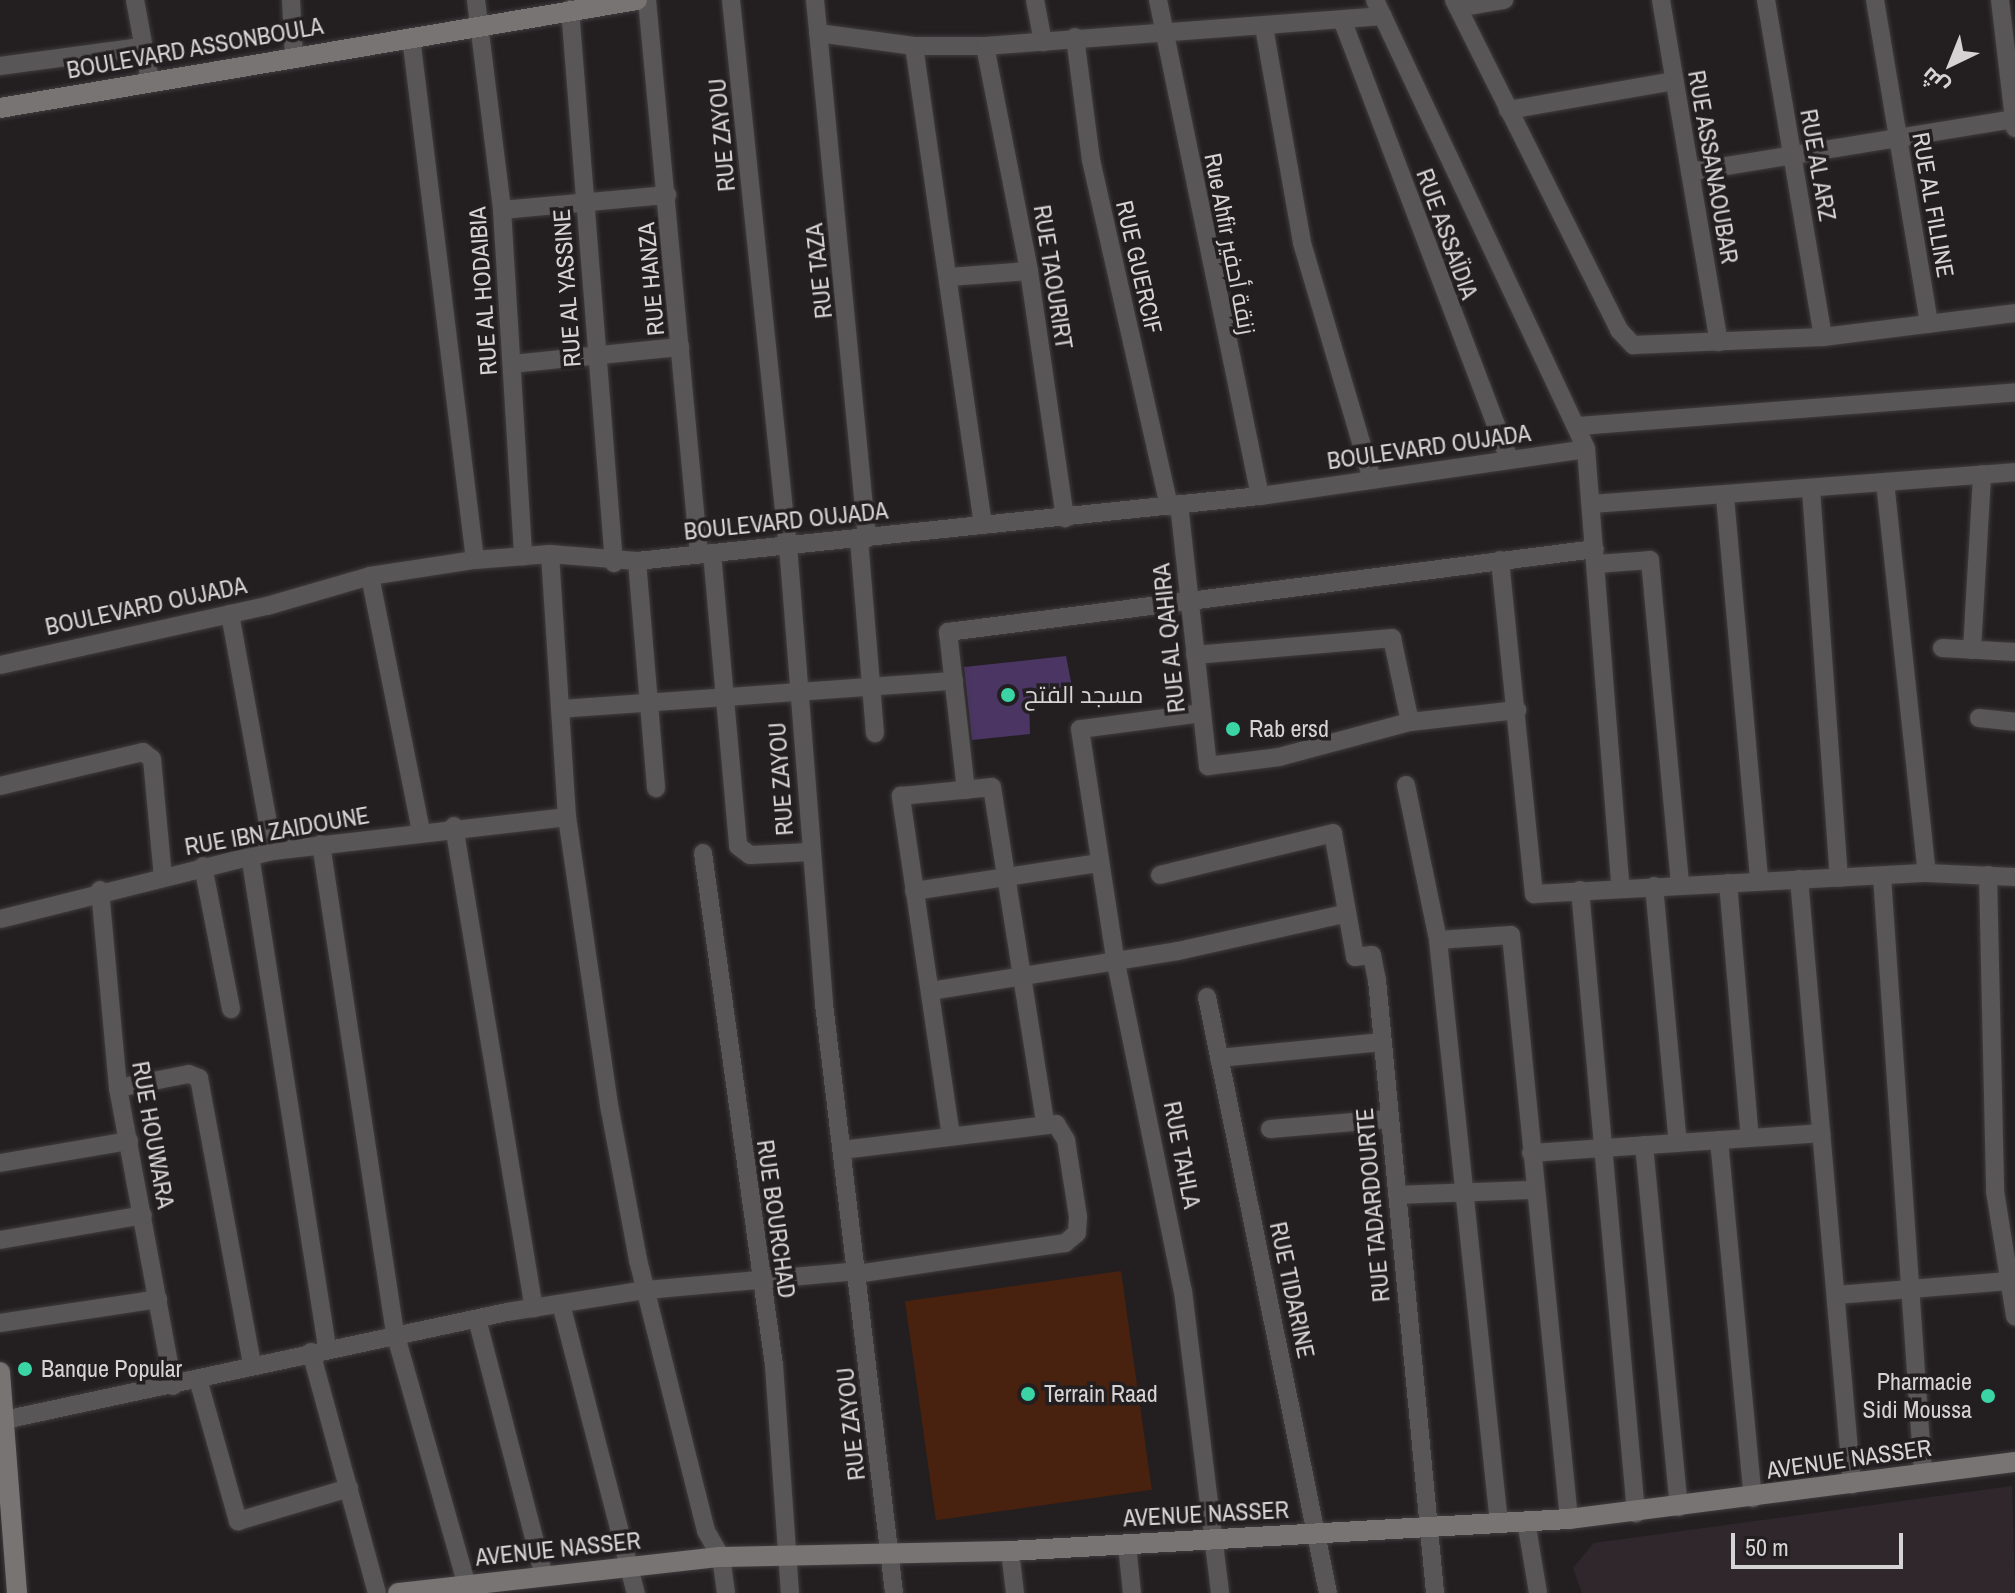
<!DOCTYPE html>
<html>
<head>
<meta charset="utf-8">
<style>
	body { margin:0 }
	#map { position:relative; width:2015px; height:1593px; overflow:hidden; background:#231f21; font-family:"Archivo Narrow",Cairo,sans-serif }
	div>[style] { position:absolute }
	.built>* { inset:0; background:#30272d }
	.green>* { inset:0; background:#48220e; transform-origin:0 0 }
	.building>* { inset:0; background:#4a3563 }
	.roads { filter:drop-shadow(0 0 2px #403c3e) drop-shadow(0 0 2px #403c3e) }
	.street>* { height:18px; margin:-9px; padding:0 9px; transform-origin:9px; border-radius:9px; background:#585656 }
	.secondary>* { height:20px; margin:-10px; padding:0 10px; transform-origin:10px; border-radius:10px; background:#787474 }
	.dots>* { width:22px; height:22px; translate:-50% -50%; box-sizing:border-box; border:4px solid #231f21; border-radius:50% }
	span { translate:-50% -50%; white-space:nowrap; text-align:center; line-height:1.15; -webkit-text-stroke:7px #231f21; paint-order:stroke }
	.street-label { font-size:24px; color:#d6d3d5 }
	.poi-label { font-size:24px; color:#d6d3d5 }
	.left { translate:0 -50%; text-align:left }
	.right { translate:-100% -50%; text-align:right }
	.north { position:absolute; left:1911px; top:24px; width:80px; height:80px; -webkit-text-stroke:6px #231f21; paint-order:stroke; rotate:223deg; font-size:22px; font-weight:700; line-height:32px; text-align:center; color:#d6d3d5 }
	.north::after { content:''; display:block; margin:auto; width:28px; height:36px; background:#d6d3d5; clip-path:polygon(50% 0,100% 100%,50% 72%,0 100%) }
	.scale { position:absolute; left:1731px; top:1533px; width:172px; height:36px; box-sizing:border-box; border:4px solid #d6d3d5; border-top:0; padding-left:10px; font-size:24px; line-height:28px; white-space:nowrap; color:#d6d3d5; -webkit-text-stroke:6px #231f21; paint-order:stroke }
</style>
</head>
<body>
<div id="map">
	<div class="built">
		<div style="clip-path:polygon(2012px 1486px,2015px 1593px,1582px 1593px,1573px 1568px,1594px 1543px)"></div>
	</div>
	<div class="green">
		<div style="left:1121px;top:1271px;width:221px;height:218px;rotate:82deg"></div>
	</div>
	<div class="building">
		<div style="clip-path:polygon(1066px 656px,1073px 692px,1029px 699px,1030px 734px,972px 740px,964px 667px)"></div>
	</div>
	<div class="roads">
		<div class="street">
			<div style="left:135px;top:0;width:82px;rotate:79.5deg"></div>
			<div style="left:291px;top:0;width:57px;rotate:87deg"></div>
			<div style="left:476px;top:0;width:212px;rotate:82.9deg"></div>
			<div style="left:502px;top:210px;width:347px;rotate:86.5deg"></div>
			<div style="left:647px;top:0;width:556px;rotate:84.64deg"></div>
			<div style="left:731px;top:0;width:561px;rotate:84.07deg"></div>
			<div style="left:789px;top:558px;width:447px;rotate:85.5deg"></div>
			<div style="left:824px;top:1004px;width:593px;rotate:83.22deg"></div>
			<div style="left:815px;top:0;width:541px;rotate:84.48deg"></div>
			<div style="left:1035px;top:0;width:43px;rotate:79.2deg"></div>
			<div style="left:1158px;top:0;width:506px;rotate:78.38deg"></div>
			<div style="left:1375px;top:0;width:496px;rotate:64.8deg"></div>
			<div style="left:1586px;top:449px;width:441px;rotate:85.5deg"></div>
			<div style="left:1454px;top:0;width:369px;rotate:63.4deg"></div>
			<div style="left:1619px;top:330px;width:21px;rotate:47deg"></div>
			<div style="left:1633px;top:345px;width:190px;rotate:-2.4deg"></div>
			<div style="left:1823px;top:337px;width:193px;rotate:-7.1deg"></div>
			<div style="left:1661px;top:0;width:347px;rotate:80.4deg"></div>
			<div style="left:1766px;top:0;width:342px;rotate:80.4deg"></div>
			<div style="left:1875px;top:0;width:328px;rotate:80.5deg"></div>
			<div style="left:2000px;top:0;width:129px;rotate:83.3deg"></div>
			<div style="left:1458px;top:8px;width:47px;rotate:-9.9deg"></div>
			<div style="left:570px;top:9px;width:556px;rotate:85.46deg"></div>
			<div style="left:1343px;top:22px;width:468px;rotate:69.2deg"></div>
			<div style="left:1264px;top:27px;width:219px;rotate:80deg"></div>
			<div style="left:1302px;top:243px;width:246px;rotate:73.5deg"></div>
			<div style="left:818px;top:33px;width:97px;rotate:7.7deg"></div>
			<div style="left:914px;top:46px;width:71px"></div>
			<div style="left:985px;top:46px;width:399px;rotate:-4.3deg"></div>
			<div style="left:411px;top:37px;width:527px;rotate:83.02deg"></div>
			<div style="left:1075px;top:37px;width:124px;rotate:82.6deg"></div>
			<div style="left:1091px;top:160px;width:355px;rotate:77.3deg"></div>
			<div style="left:914px;top:46px;width:484px;rotate:81.8deg"></div>
			<div style="left:985px;top:46px;width:229px;rotate:78.9deg"></div>
			<div style="left:1029px;top:271px;width:250px;rotate:81.7deg"></div>
			<div style="left:0;top:66px;width:142px;rotate:-7.7deg"></div>
			<div style="left:1508px;top:110px;width:169px;rotate:-9.9deg"></div>
			<div style="left:1690px;top:172px;width:328px;rotate:-9.3deg"></div>
			<div style="left:502px;top:210px;width:166px;rotate:-5.2deg"></div>
			<div style="left:949px;top:277px;width:80px;rotate:-4.3deg"></div>
			<div style="left:512px;top:364px;width:169px;rotate:-5.8deg"></div>
			<div style="left:1578px;top:426px;width:438px;rotate:-4.4deg"></div>
			<div style="left:1885px;top:482px;width:393px;rotate:83.9deg"></div>
			<div style="left:1811px;top:489px;width:390px;rotate:85.9deg"></div>
			<div style="left:1725px;top:497px;width:386px;rotate:84.9deg"></div>
			<div style="left:1179px;top:504px;width:264px;rotate:83.7deg"></div>
			<div style="left:1208px;top:766px;width:72px;rotate:-7.2deg"></div>
			<div style="left:1279px;top:757px;width:136px;rotate:-15deg"></div>
			<div style="left:1410px;top:722px;width:108px;rotate:-6.4deg"></div>
			<div style="left:1591px;top:504px;width:425px;rotate:-4.3deg"></div>
			<div style="left:859px;top:539px;width:195px;rotate:85.3deg"></div>
			<div style="left:712px;top:553px;width:294px;rotate:84.9deg"></div>
			<div style="left:738px;top:846px;width:15px;rotate:37deg"></div>
			<div style="left:750px;top:855px;width:61px;rotate:-2.8deg"></div>
			<div style="left:550px;top:554px;width:264px;rotate:86.3deg"></div>
			<div style="left:567px;top:817px;width:296px;rotate:81.7deg"></div>
			<div style="left:610px;top:1110px;width:153px;rotate:79.4deg"></div>
			<div style="left:638px;top:1260px;width:279px;rotate:75.9deg"></div>
			<div style="left:706px;top:1531px;width:30px;rotate:60deg"></div>
			<div style="left:721px;top:1557px;width:36px;rotate:82deg"></div>
			<div style="left:1500px;top:560px;width:336px;rotate:84.2deg"></div>
			<div style="left:1534px;top:894px;width:394px;rotate:-3.1deg"></div>
			<div style="left:1927px;top:873px;width:88px;rotate:2.6deg"></div>
			<div style="left:637px;top:561px;width:228px;rotate:85.2deg"></div>
			<div style="left:1596px;top:564px;width:54px;rotate:-4.2deg"></div>
			<div style="left:1650px;top:560px;width:326px;rotate:84.7deg"></div>
			<div style="left:370px;top:576px;width:260px;rotate:78.7deg"></div>
			<div style="left:230px;top:614px;width:241px;rotate:79.7deg"></div>
			<div style="left:1942px;top:648px;width:73px;rotate:3.1deg"></div>
			<div style="left:1972px;top:650px;width:176px;rotate:-86.7deg"></div>
			<div style="left:1195px;top:655px;width:198px;rotate:-4.9deg"></div>
			<div style="left:1392px;top:638px;width:86px;rotate:77.9deg"></div>
			<div style="left:0;top:665px;width:273px;rotate:-12.5deg"></div>
			<div style="left:267px;top:606px;width:107px;rotate:-16.2deg"></div>
			<div style="left:370px;top:576px;width:106px;rotate:-8.7deg"></div>
			<div style="left:475px;top:560px;width:75px;rotate:-4.6deg"></div>
			<div style="left:550px;top:554px;width:87px;rotate:4.6deg"></div>
			<div style="left:637px;top:561px;width:626px;rotate:-5.96deg"></div>
			<div style="left:1260px;top:496px;width:329px;rotate:-8.2deg"></div>
			<div style="left:560px;top:709px;width:395px;rotate:-4.1deg"></div>
			<div style="left:1202px;top:713px;width:123px;rotate:172.5deg"></div>
			<div style="left:1080px;top:729px;width:237px;rotate:81.3deg"></div>
			<div style="left:1116px;top:963px;width:335px;rotate:78.5deg"></div>
			<div style="left:1183px;top:1291px;width:304px;rotate:83deg"></div>
			<div style="left:1979px;top:718px;width:36px;rotate:6deg"></div>
			<div style="left:1406px;top:785px;width:158px;rotate:78.3deg"></div>
			<div style="left:1438px;top:940px;width:586px;rotate:84.03deg"></div>
			<div style="left:0;top:786px;width:147px;rotate:-13.4deg"></div>
			<div style="left:143px;top:752px;width:11px;rotate:38deg"></div>
			<div style="left:152px;top:759px;width:119px;rotate:84.7deg"></div>
			<div style="left:966px;top:790px;width:159px;rotate:-96.5deg"></div>
			<div style="left:948px;top:632px;width:652px;rotate:-7.31deg"></div>
			<div style="left:454px;top:826px;width:489px;rotate:80.6deg"></div>
			<div style="left:321px;top:844px;width:495px;rotate:81.4deg"></div>
			<div style="left:395px;top:1333px;width:262px;rotate:74.1deg"></div>
			<div style="left:703px;top:853px;width:517px;rotate:82.11deg"></div>
			<div style="left:774px;top:1365px;width:229px;rotate:86deg"></div>
			<div style="left:250px;top:855px;width:498px;rotate:81.1deg"></div>
			<div style="left:203px;top:866px;width:146px;rotate:78.9deg"></div>
			<div style="left:1160px;top:875px;width:178px;rotate:-13.6deg"></div>
			<div style="left:1333px;top:833px;width:126px;rotate:79.9deg"></div>
			<div style="left:1355px;top:957px;width:17px;rotate:-7deg"></div>
			<div style="left:1372px;top:955px;width:25px;rotate:79deg"></div>
			<div style="left:1377px;top:980px;width:616px;rotate:84.59deg"></div>
			<div style="left:1988px;top:875px;width:316px;rotate:88.7deg"></div>
			<div style="left:1995px;top:1191px;width:127px;rotate:80.9deg"></div>
			<div style="left:1882px;top:876px;width:600px;rotate:86.08deg"></div>
			<div style="left:1799px;top:879px;width:608px;rotate:85deg"></div>
			<div style="left:1728px;top:883px;width:256px;rotate:85.1deg"></div>
			<div style="left:1654px;top:886px;width:258px;rotate:84.7deg"></div>
			<div style="left:100px;top:890px;width:199px;rotate:84.8deg"></div>
			<div style="left:118px;top:1088px;width:303px;rotate:79.5deg"></div>
			<div style="left:1580px;top:890px;width:626px;rotate:84.86deg"></div>
			<div style="left:914px;top:891px;width:187px;rotate:-8.6deg"></div>
			<div style="left:0;top:919px;width:281px;rotate:-14deg"></div>
			<div style="left:273px;top:851px;width:296px;rotate:-6.6deg"></div>
			<div style="left:1438px;top:940px;width:73px;rotate:-3.9deg"></div>
			<div style="left:1511px;top:935px;width:587px;rotate:84.33deg"></div>
			<div style="left:931px;top:991px;width:250px;rotate:-9.2deg"></div>
			<div style="left:1178px;top:951px;width:170px;rotate:-12.6deg"></div>
			<div style="left:1207px;top:997px;width:608px;rotate:78.52deg"></div>
			<div style="left:1219px;top:1058px;width:164px;rotate:-5.6deg"></div>
			<div style="left:118px;top:1088px;width:72px;rotate:-11.2deg"></div>
			<div style="left:189px;top:1074px;width:11px;rotate:22deg"></div>
			<div style="left:199px;top:1078px;width:292px;rotate:79.5deg"></div>
			<div style="left:1270px;top:1129px;width:120px;rotate:-4.8deg"></div>
			<div style="left:951px;top:1136px;width:344px;rotate:-98.4deg"></div>
			<div style="left:901px;top:796px;width:91px;rotate:-5.6deg"></div>
			<div style="left:992px;top:787px;width:339px;rotate:81deg"></div>
			<div style="left:1719px;top:1140px;width:360px;rotate:84.6deg"></div>
			<div style="left:1644px;top:1145px;width:364px;rotate:84.5deg"></div>
			<div style="left:842px;top:1150px;width:216px;rotate:-6.9deg"></div>
			<div style="left:1056px;top:1124px;width:19px;rotate:58deg"></div>
			<div style="left:1066px;top:1140px;width:78px;rotate:81.1deg"></div>
			<div style="left:1078px;top:1217px;width:16px;rotate:94deg"></div>
			<div style="left:1077px;top:1233px;width:16px;rotate:140deg"></div>
			<div style="left:1065px;top:1243px;width:209px;rotate:171.5deg"></div>
			<div style="left:1531px;top:1153px;width:291px;rotate:-3.9deg"></div>
			<div style="left:0;top:1163px;width:131px;rotate:-9.7deg"></div>
			<div style="left:1397px;top:1195px;width:138px;rotate:-2.1deg"></div>
			<div style="left:0;top:1240px;width:145px;rotate:-9.9deg"></div>
			<div style="left:1836px;top:1295px;width:174px;rotate:-4.6deg"></div>
			<div style="left:561px;top:1304px;width:299px;rotate:75.5deg"></div>
			<div style="left:477px;top:1319px;width:266px;rotate:75.4deg"></div>
			<div style="left:0;top:1323px;width:160px;rotate:-8.6deg"></div>
			<div style="left:311px;top:1352px;width:250px;rotate:74.7deg"></div>
			<div style="left:198px;top:1379px;width:148px;rotate:74.3deg"></div>
			<div style="left:238px;top:1521px;width:116px;rotate:-16.6deg"></div>
			<div style="left:4px;top:1420px;width:514px;rotate:-12.12deg"></div>
			<div style="left:507px;top:1312px;width:141px;rotate:-9deg"></div>
			<div style="left:646px;top:1290px;width:212px;rotate:-5.1deg"></div>
			<div style="left:1526px;top:1521px;width:73px;rotate:80.5deg"></div>
			<div style="left:1127px;top:1545px;width:48px;rotate:84.1deg"></div>
			<div style="left:1010px;top:1551px;width:42px;rotate:83.2deg"></div>
		</div>
		<div class="secondary">
			<div style="left:0;top:108px;width:646px;rotate:-9.62deg"></div>
			<div style="left:0;top:1372px;width:222px;rotate:85.6deg"></div>
			<div style="left:398px;top:1593px;width:325px;rotate:-6.4deg"></div>
			<div style="left:721px;top:1557px;width:289px;rotate:-1.2deg"></div>
			<div style="left:1010px;top:1551px;width:560px;rotate:-3.28deg"></div>
			<div style="left:1569px;top:1519px;width:450px;rotate:-7.3deg"></div>
		</div>
	</div>
	<div class="dots">
		<div style="left:1008px;top:695px;background:#3ad4a5"></div>
		<div style="left:1233px;top:729px;background:#3ad4a5"></div>
		<div style="left:25px;top:1369px;background:#3ad4a5"></div>
		<div style="left:1028px;top:1394px;background:#3ad4a5"></div>
		<div style="left:1988px;top:1396px;background:#3ad4a5"></div>
	</div>
	<div class="street-label">
		<span style="left:195px;top:48px;rotate:-10deg">BOULEVARD ASSONBOULA</span>
		<span style="left:722px;top:135px;rotate:-95deg">RUE ZAYOU</span>
		<span style="left:1818px;top:165px;rotate:80deg">RUE AL ARZ</span>
		<span style="left:1713px;top:167px;rotate:80deg">RUE ASSANAOUBAR</span>
		<span style="left:1933px;top:205px;rotate:80deg">RUE AL FILLINE</span>
		<span style="left:1447px;top:234px;rotate:70deg">RUE ASSAÏDIA</span>
		<span style="left:1230px;top:244px;rotate:79deg">Rue Ahfir زنقة أحفير</span>
		<span style="left:1139px;top:267px;rotate:77deg">RUE GUERCIF</span>
		<span style="left:819px;top:271px;rotate:-96deg">RUE TAZA</span>
		<span style="left:1053px;top:277px;rotate:81deg">RUE TAOURIRT</span>
		<span style="left:651px;top:279px;rotate:-95deg">RUE HANZA</span>
		<span style="left:567px;top:288px;rotate:-94deg">RUE AL YASSINE</span>
		<span style="left:483px;top:291px;rotate:-94deg">RUE AL HODAIBIA</span>
		<span style="left:1429px;top:447px;rotate:-8deg">BOULEVARD OUJADA</span>
		<span style="left:786px;top:521px;rotate:-6deg">BOULEVARD OUJADA</span>
		<span style="left:146px;top:606px;rotate:-12deg">BOULEVARD OUJADA</span>
		<span style="left:1169px;top:638px;rotate:-96deg">RUE AL QAHIRA</span>
		<span style="left:781px;top:779px;rotate:-94deg">RUE ZAYOU</span>
		<span style="left:277px;top:831px;rotate:-10deg">RUE IBN ZAIDOUNE</span>
		<span style="left:153px;top:1135px;rotate:80deg">RUE HOUWARA</span>
		<span style="left:1182px;top:1155px;rotate:79deg">RUE TAHLA</span>
		<span style="left:1373px;top:1205px;rotate:-95deg">RUE TADARDOURTE</span>
		<span style="left:776px;top:1219px;rotate:82deg">RUE BOURCHAD</span>
		<span style="left:1292px;top:1290px;rotate:78deg">RUE TIDARINE</span>
		<span style="left:851px;top:1424px;rotate:-96deg">RUE ZAYOU</span>
		<span style="left:1849px;top:1459px;rotate:-8deg">AVENUE NASSER</span>
		<span style="left:1206px;top:1514px;rotate:-3deg">AVENUE NASSER</span>
		<span style="left:558px;top:1549px;rotate:-6deg">AVENUE NASSER</span>
	</div>
	<div class="poi-label">
		<span class="left" style="left:1024px;top:695px">مسجد الفتح</span>
		<span class="left" style="left:1249px;top:729px">Rab ersd</span>
		<span class="left" style="left:41px;top:1369px">Banque Popular</span>
		<span class="right" style="left:1972px;top:1396px">Pharmacie<br>Sidi Moussa</span>
		<span class="left" style="left:1044px;top:1394px">Terrain Raad</span>
	</div>
	<div class="north">ش</div>
	<div class="scale">50 m</div>
</div>
</body>
</html>
